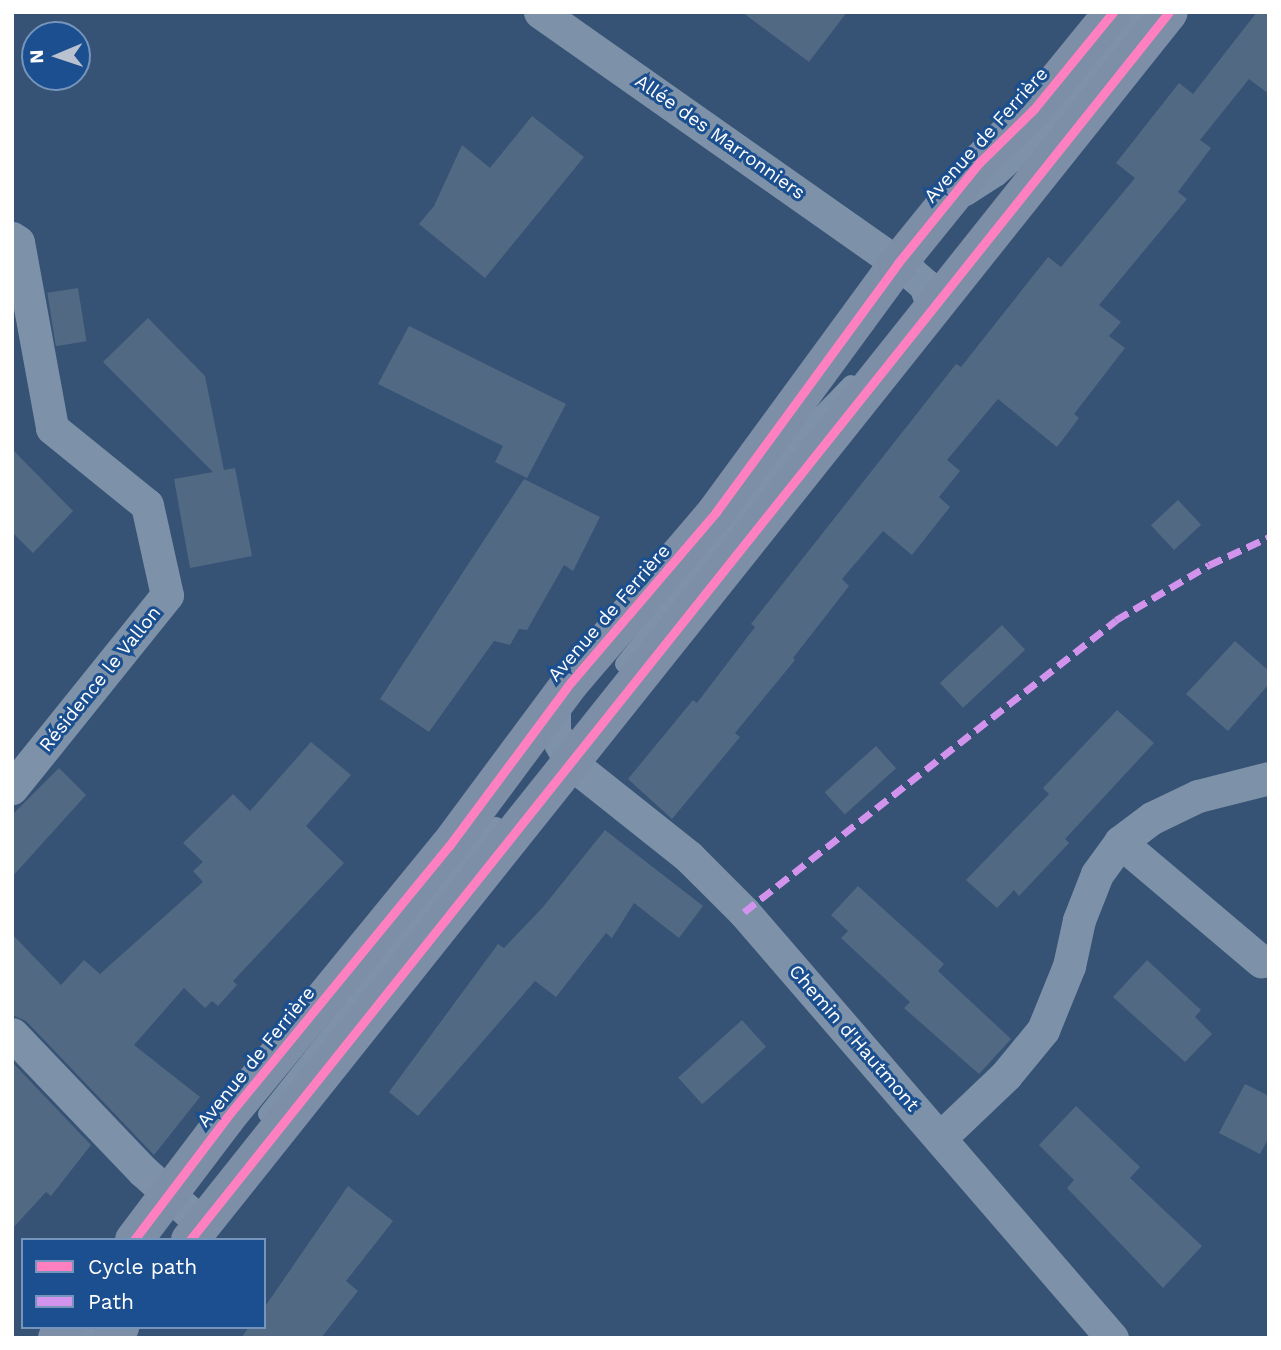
<!DOCTYPE html>
<html>
<head>
<meta charset="utf-8">
<style>
	body { margin:0 }
	#map { position:relative; width:1281px; height:1350px; overflow:hidden; background:#365274; font-family:"Work Sans",sans-serif }
	div>[style] { position:absolute }
	.building>* { inset:0; background:#526984; transform-origin:0 0 }
	.lane>* { height:18px; margin:-9px; padding:0 9px; transform-origin:9px; border-radius:9px; background:#7d92a8 }
	.street>* { height:33px; margin:-16.5px; padding:0 16.5px; transform-origin:16.5px; border-radius:16.5px; background:#7d92a8 }
	.primary>* { height:38px; margin:-19px; padding:0 19px; transform-origin:19px; border-radius:19px; background:#7d8ea7 }
	.quiet>* { height:7px; margin-top:-3.5px; transform-origin:0; background:repeating-linear-gradient(90deg,#d193ec 0 14px,transparent 0 21px) }
	.cycleway>* { height:9px; margin:-4.5px; padding:0 4.5px; transform-origin:4.5px; border-radius:4.5px; background:#ff80c0 }
	span { translate:-50% -50%; white-space:nowrap; text-align:center; line-height:1.15; -webkit-text-stroke:6px #1b4f8f; paint-order:stroke }
	.street-label { font-size:19px; color:#fff }
	.frame { position:absolute; inset:0; border:14px solid #fff; pointer-events:none }
	.legend { position:absolute; left:21px; top:1238px; width:245px; height:91px; box-sizing:border-box; background:#1b4f8f; border:2px solid #7695bc; margin:0; padding:9px 12px; list-style:none; font-size:21px; color:#fff }
	.legend li { display:flex; align-items:center; gap:14px; height:35px }
	.legend b { width:35px; border:2px solid #7695bc }
	.north { position:absolute; left:21px; top:21px; width:70px; height:70px; box-sizing:border-box; background:#1b4f8f; border:2px solid #7695bc; border-radius:50%; rotate:268deg; font-size:19px; font-weight:700; line-height:28px; text-align:center; color:#fff }
	.north::after { content:''; display:block; margin:auto; width:24px; height:32px; background:#b9c2ce; clip-path:polygon(50% 0,100% 100%,50% 72%,0 100%) }
</style>
</head>
<body>
<div id="map">
	<div class="building">
		<div style="clip-path:polygon(742px 12px,847px 12px,809px 62px)"></div>
		<div style="clip-path:polygon(1257px 12px,1269px 12px,1269px 94px,1249px 79px,1200px 140px,1211px 148px,1178px 192px,1187px 199px,1099px 305px,1121px 322px,1109px 336px,1125px 348px,1074px 414px,1079px 418px,1057px 447px,998px 399px,947px 460px,960px 471px,939px 497px,950px 507px,912px 555px,883px 531px,842px 579px,849px 586px,793px 658px,795px 660px,735px 733px,740px 737px,672px 819px,628px 779px,693px 700px,697px 703px,755px 627px,751px 624px,956px 364px,961px 367px,1048px 257px,1061px 267px,1135px 178px,1116px 163px,1179px 83px,1193px 94px)"></div>
		<div style="clip-path:polygon(532px 116px,584px 157px,485px 278px,419px 224px,434px 206px,462px 145px,490px 168px)"></div>
		<div style="left:78px;top:288px;width:54px;height:31px;rotate:81deg"></div>
		<div style="clip-path:polygon(148px 318px,205px 376px,224px 470px,235px 468px,252px 556px,190px 568px,174px 479px,213px 472px,103px 362px)"></div>
		<div style="clip-path:polygon(409px 326px,566px 404px,527px 478px,495px 462px,503px 446px,378px 384px)"></div>
		<div style="clip-path:polygon(12px 449px,73px 511px,33px 553px,12px 532px)"></div>
		<div style="clip-path:polygon(524px 479px,600px 517px,573px 571px,564px 565px,527px 630px,519px 629px,510px 645px,494px 641px,429px 732px,380px 699px)"></div>
		<div style="left:1178px;top:500px;width:34px;height:37px;rotate:47deg"></div>
		<div style="left:1002px;top:625px;width:34px;height:85px;rotate:47deg"></div>
		<div style="clip-path:polygon(1235px 641px,1269px 671px,1269px 684px,1228px 731px,1186px 694px)"></div>
		<div style="clip-path:polygon(1117px 710px,1154px 743px,1065px 839px,1069px 843px,1019px 896px,1014px 890px,997px 908px,966px 880px,1049px 794px,1043px 788px)"></div>
		<div style="clip-path:polygon(311px 742px,351px 775px,306px 826px,344px 863px,233px 981px,237px 985px,218px 1006px,212px 1001px,205px 1008px,184px 988px,134px 1045px,200px 1097px,154px 1155px,26px 1021px,12px 1015px,12px 934px,61px 985px,84px 960px,100px 974px,203px 882px,193px 871px,203px 862px,183px 843px,233px 794px,250px 811px)"></div>
		<div style="left:876px;top:746px;width:30px;height:69px;rotate:48deg"></div>
		<div style="clip-path:polygon(59px 768px,86px 795px,12px 877px,12px 815px)"></div>
		<div style="clip-path:polygon(605px 830px,703px 906px,679px 938px,634px 903px,612px 938px,606px 933px,556px 997px,535px 981px,418px 1116px,389px 1092px,498px 944px,504px 948px,543px 907px)"></div>
		<div style="clip-path:polygon(858px 886px,944px 964px,938px 971px,1011px 1039px,979px 1074px,904px 1008px,910px 1002px,841px 938px,848px 931px,831px 915px)"></div>
		<div style="clip-path:polygon(1147px 960px,1201px 1010px,1195px 1017px,1212px 1034px,1185px 1062px,1113px 997px)"></div>
		<div style="left:742px;top:1020px;width:36px;height:86px;rotate:48deg"></div>
		<div style="clip-path:polygon(12px 1062px,91px 1145px,51px 1196px,46px 1192px,12px 1229px)"></div>
		<div style="clip-path:polygon(1245px 1084px,1269px 1096px,1269px 1137px,1260px 1154px,1219px 1133px)"></div>
		<div style="clip-path:polygon(1076px 1106px,1140px 1167px,1130px 1178px,1202px 1246px,1163px 1288px,1067px 1188px,1074px 1180px,1039px 1145px)"></div>
		<div style="clip-path:polygon(348px 1186px,393px 1221px,346px 1281px,358px 1291px,321px 1338px,241px 1338px,249px 1327px,264px 1327px,264px 1308px)"></div>
	</div>
	<div class="lane">
		<div style="left:967px;top:197px;width:37px;rotate:-33deg"></div>
		<div style="left:998px;top:177px;width:54px;rotate:-42deg"></div>
		<div style="left:1038px;top:141px;width:166px;rotate:-51.1deg"></div>
		<div style="left:624px;top:664px;width:315px;rotate:-51.7deg"></div>
		<div style="left:819px;top:417px;width:46px;rotate:-45.9deg"></div>
		<div style="left:267px;top:1114px;width:368px;rotate:-51.5deg"></div>
		<div style="left:82px;top:1338px;width:14px;rotate:-54deg"></div>
	</div>
	<div class="street">
		<div style="left:540px;top:12px;width:454px;rotate:35.1deg"></div>
		<div style="left:911px;top:273px;width:18px;rotate:41deg"></div>
		<div style="left:925px;top:285px;width:23px;rotate:70deg"></div>
		<div style="left:12px;top:238px;width:7px;rotate:34deg"></div>
		<div style="left:18px;top:242px;width:189px;rotate:79.6deg"></div>
		<div style="left:52px;top:428px;width:122px;rotate:39deg"></div>
		<div style="left:147px;top:505px;width:92px;rotate:77.5deg"></div>
		<div style="left:167px;top:595px;width:248px;rotate:128.8deg"></div>
		<div style="left:554px;top:704px;width:28px;rotate:90deg"></div>
		<div style="left:554px;top:732px;width:35px;rotate:61deg"></div>
		<div style="left:571px;top:763px;width:151px;rotate:38.5deg"></div>
		<div style="left:689px;top:857px;width:78px;rotate:45deg"></div>
		<div style="left:744px;top:912px;width:563px;rotate:49.18deg"></div>
		<div style="left:1120px;top:842px;width:185px;rotate:40.2deg"></div>
		<div style="left:12px;top:1034px;width:190px;rotate:46.3deg"></div>
		<div style="left:143px;top:1171px;width:79px;rotate:41.9deg"></div>
		<div style="left:941px;top:1137px;width:90px;rotate:-43.6deg"></div>
		<div style="left:1006px;top:1075px;width:58px;rotate:-50.6deg"></div>
		<div style="left:1043px;top:1030px;width:69px;rotate:-67.9deg"></div>
		<div style="left:1069px;top:966px;width:47px;rotate:-77.7deg"></div>
		<div style="left:1079px;top:920px;width:49px;rotate:-68.6deg"></div>
		<div style="left:1097px;top:874px;width:39px;rotate:-54deg"></div>
		<div style="left:1120px;top:842px;width:40px;rotate:-37deg"></div>
		<div style="left:1152px;top:818px;width:51px;rotate:-25.6deg"></div>
		<div style="left:1198px;top:796px;width:73px;rotate:-14.2deg"></div>
	</div>
	<div class="primary">
		<div style="left:134px;top:1240px;width:154px;rotate:-52.9deg"></div>
		<div style="left:227px;top:1117px;width:350px;rotate:-50.7deg"></div>
		<div style="left:449px;top:846px;width:204px;rotate:-53.4deg"></div>
		<div style="left:571px;top:682px;width:223px;rotate:-49.5deg"></div>
		<div style="left:716px;top:512px;width:308px;rotate:-53.8deg"></div>
		<div style="left:898px;top:263px;width:129px;rotate:-51deg"></div>
		<div style="left:979px;top:163px;width:77px;rotate:-44.5deg"></div>
		<div style="left:1034px;top:109px;width:125px;rotate:-50.8deg"></div>
		<div style="left:190px;top:1240px;width:1570px;rotate:-51.44deg"></div>
		<div style="left:57px;top:1338px;width:14px;rotate:-54deg"></div>
		<div style="left:112px;top:1338px;width:14px;rotate:-54deg"></div>
	</div>
	<div class="quiet">
		<div style="left:744px;top:912px;width:473px;rotate:-38.1deg"></div>
		<div style="left:1116px;top:620px;width:108px;rotate:-30.6deg"></div>
		<div style="left:1209px;top:565px;width:66px;rotate:-25deg"></div>
	</div>
	<div class="cycleway">
		<div style="left:134px;top:1240px;width:154px;rotate:-52.9deg"></div>
		<div style="left:227px;top:1117px;width:350px;rotate:-50.7deg"></div>
		<div style="left:449px;top:846px;width:204px;rotate:-53.4deg"></div>
		<div style="left:571px;top:682px;width:223px;rotate:-49.5deg"></div>
		<div style="left:716px;top:512px;width:308px;rotate:-53.8deg"></div>
		<div style="left:898px;top:263px;width:129px;rotate:-51deg"></div>
		<div style="left:979px;top:163px;width:77px;rotate:-44.5deg"></div>
		<div style="left:1034px;top:109px;width:125px;rotate:-50.8deg"></div>
		<div style="left:190px;top:1240px;width:1570px;rotate:-51.44deg"></div>
	</div>
	<div class="street-label">
		<span style="left:986px;top:135px;rotate:-48deg">Avenue de Ferrière</span>
		<span style="left:720px;top:137px;rotate:35deg">Allée des Marronniers</span>
		<span style="left:609px;top:613px;rotate:-49deg">Avenue de Ferrière</span>
		<span style="left:100px;top:679px;rotate:-51deg">Résidence le Vallon</span>
		<span style="left:854px;top:1038px;rotate:49deg">Chemin d'Hautmont</span>
		<span style="left:256px;top:1057px;rotate:-51deg">Avenue de Ferrière</span>
	</div>
	<div class="frame"></div>
	<ul class="legend">
	<li><b style="height:9px;background:#ff80c0"></b>Cycle path</li>
	<li><b style="height:9px;background:#d193ec"></b>Path</li>
	</ul>
	<div class="north">N</div>
</div>
</body>
</html>
